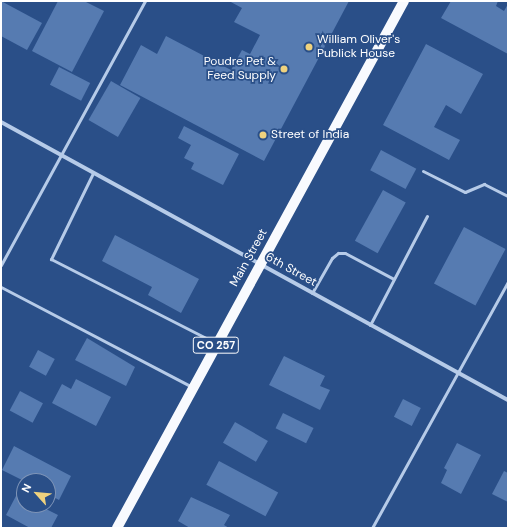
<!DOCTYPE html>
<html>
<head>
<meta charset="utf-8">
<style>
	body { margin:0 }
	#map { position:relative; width:509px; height:529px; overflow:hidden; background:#2a4f88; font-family:"DM Sans",sans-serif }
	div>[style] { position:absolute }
	.building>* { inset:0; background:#567bb1; transform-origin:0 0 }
	.lane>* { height:3px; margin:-1.5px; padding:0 1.5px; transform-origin:1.5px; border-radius:1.5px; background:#b6cbe8 }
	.street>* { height:4px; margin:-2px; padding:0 2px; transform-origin:2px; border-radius:2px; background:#b6cbe8 }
	.primary>* { height:10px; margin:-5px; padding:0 5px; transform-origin:5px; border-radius:5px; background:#f8fafe }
	.dots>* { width:11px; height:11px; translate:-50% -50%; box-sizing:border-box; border:2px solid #2a4f88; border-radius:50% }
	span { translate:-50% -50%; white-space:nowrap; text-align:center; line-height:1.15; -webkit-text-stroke:3.5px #2a4f88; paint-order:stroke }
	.shield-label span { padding:1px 3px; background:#2a4f88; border:1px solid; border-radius:3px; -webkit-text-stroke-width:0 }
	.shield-label { font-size:11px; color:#fff; font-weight:700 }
	.poi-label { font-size:12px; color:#fff }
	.left { translate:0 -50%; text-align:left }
	.right { translate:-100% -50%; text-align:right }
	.street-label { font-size:12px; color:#fff }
	.frame { position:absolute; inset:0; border:2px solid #fff; pointer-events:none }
	.north { position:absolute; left:16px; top:473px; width:40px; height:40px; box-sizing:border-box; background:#2a4f88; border:1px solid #7f95b8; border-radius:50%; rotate:297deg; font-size:11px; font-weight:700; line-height:16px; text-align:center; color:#fff }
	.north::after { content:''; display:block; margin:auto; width:14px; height:18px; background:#efd27e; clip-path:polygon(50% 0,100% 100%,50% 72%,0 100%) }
</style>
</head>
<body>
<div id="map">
	<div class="building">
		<div style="clip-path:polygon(1px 1px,42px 23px,27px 50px,1px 36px)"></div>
		<div style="clip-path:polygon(58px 1px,84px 1px,104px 11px,72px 72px,32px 51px)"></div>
		<div style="clip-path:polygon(229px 1px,349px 1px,264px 161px,120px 85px,141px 45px,157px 54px,166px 36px,231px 70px,242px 50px,250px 54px,260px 35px,234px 22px,242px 8px)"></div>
		<div style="clip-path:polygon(451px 1px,498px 1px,496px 6px,504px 11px,508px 4px,508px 54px,441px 18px)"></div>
		<div style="clip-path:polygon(426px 44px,483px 74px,461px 114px,446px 105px,434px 127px,460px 140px,449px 160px,383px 125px)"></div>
		<div style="left:59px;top:67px;width:35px;height:20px;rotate:27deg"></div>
		<div style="left:111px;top:81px;width:34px;height:45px;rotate:30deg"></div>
		<div style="clip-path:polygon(184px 126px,239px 154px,223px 185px,191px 169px,194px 163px,184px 158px,191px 145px,178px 138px)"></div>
		<div style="left:381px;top:150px;width:40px;height:23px;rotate:28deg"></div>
		<div style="left:383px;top:190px;width:26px;height:58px;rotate:29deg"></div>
		<div style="left:464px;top:227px;width:47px;height:64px;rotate:28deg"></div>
		<div style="clip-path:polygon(115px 235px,199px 279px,181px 313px,148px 295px,152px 287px,102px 261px)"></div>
		<div style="clip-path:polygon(87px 338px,135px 367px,126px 386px,75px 360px)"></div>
		<div style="left:38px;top:350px;width:19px;height:19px;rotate:28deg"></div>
		<div style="clip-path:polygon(284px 356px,325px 376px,320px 386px,330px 390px,320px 410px,269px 385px)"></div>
		<div style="clip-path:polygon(76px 379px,111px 397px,96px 426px,52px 403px,62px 384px,71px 389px)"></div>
		<div style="left:20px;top:391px;width:26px;height:22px;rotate:28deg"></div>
		<div style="left:403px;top:399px;width:20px;height:20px;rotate:27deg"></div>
		<div style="left:283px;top:413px;width:34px;height:17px;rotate:26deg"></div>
		<div style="left:235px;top:422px;width:38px;height:24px;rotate:30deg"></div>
		<div style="clip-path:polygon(457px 443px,481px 455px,461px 494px,441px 483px,447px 470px,444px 468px)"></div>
		<div style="clip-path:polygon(14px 446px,71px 476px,59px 500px,48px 494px,48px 481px,24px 481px,2px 470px)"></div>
		<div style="left:219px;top:461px;width:67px;height:27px;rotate:28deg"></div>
		<div style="clip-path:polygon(504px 471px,508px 473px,508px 502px,492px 494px)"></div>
		<div style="clip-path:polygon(17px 494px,24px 498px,24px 505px,38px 505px,58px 515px,51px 528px,30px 528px,6px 515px)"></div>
		<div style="clip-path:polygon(191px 497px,230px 515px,224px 525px,229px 528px,190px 528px,178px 521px)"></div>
	</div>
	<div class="lane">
		<div style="left:423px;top:171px;width:47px;rotate:26.6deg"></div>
		<div style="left:465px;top:192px;width:21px;rotate:-23deg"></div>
		<div style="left:484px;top:184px;width:27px;rotate:27deg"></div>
		<div style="left:93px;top:173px;width:96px;rotate:116deg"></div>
		<div style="left:51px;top:259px;width:185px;rotate:27deg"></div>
		<div style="left:1px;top:265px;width:301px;rotate:-61.4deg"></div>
		<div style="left:1px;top:287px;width:216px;rotate:27.6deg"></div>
		<div style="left:312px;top:293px;width:40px;rotate:-60.3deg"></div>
		<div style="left:332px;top:258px;width:8px;rotate:-40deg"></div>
		<div style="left:338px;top:253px;width:7px"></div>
		<div style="left:345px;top:253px;width:55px;rotate:28deg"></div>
		<div style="left:370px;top:325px;width:123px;rotate:-62.4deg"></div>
		<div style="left:372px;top:528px;width:281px;rotate:-61.1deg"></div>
	</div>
	<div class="street">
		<div style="left:1px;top:122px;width:578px;rotate:28.74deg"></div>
	</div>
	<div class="primary">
		<div style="left:117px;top:528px;width:600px;rotate:-61.43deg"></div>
	</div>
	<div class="dots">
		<div style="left:309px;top:47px;background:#efd27e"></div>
		<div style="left:284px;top:69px;background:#efd27e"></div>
		<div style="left:263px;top:135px;background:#efd27e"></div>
	</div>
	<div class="shield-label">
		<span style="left:216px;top:345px">CO 257</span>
	</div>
	<div class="poi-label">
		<span class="left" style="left:317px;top:47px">William Oliver's<br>Publick House</span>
		<span class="right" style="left:276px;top:69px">Poudre Pet &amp;<br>Feed Supply</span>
		<span class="left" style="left:271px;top:135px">Street of India</span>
	</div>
	<div class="street-label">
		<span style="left:249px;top:258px;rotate:-61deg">Main Street</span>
		<span style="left:291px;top:270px;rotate:29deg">6th Street</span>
	</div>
	<div class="frame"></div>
	<div class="north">N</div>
</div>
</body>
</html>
